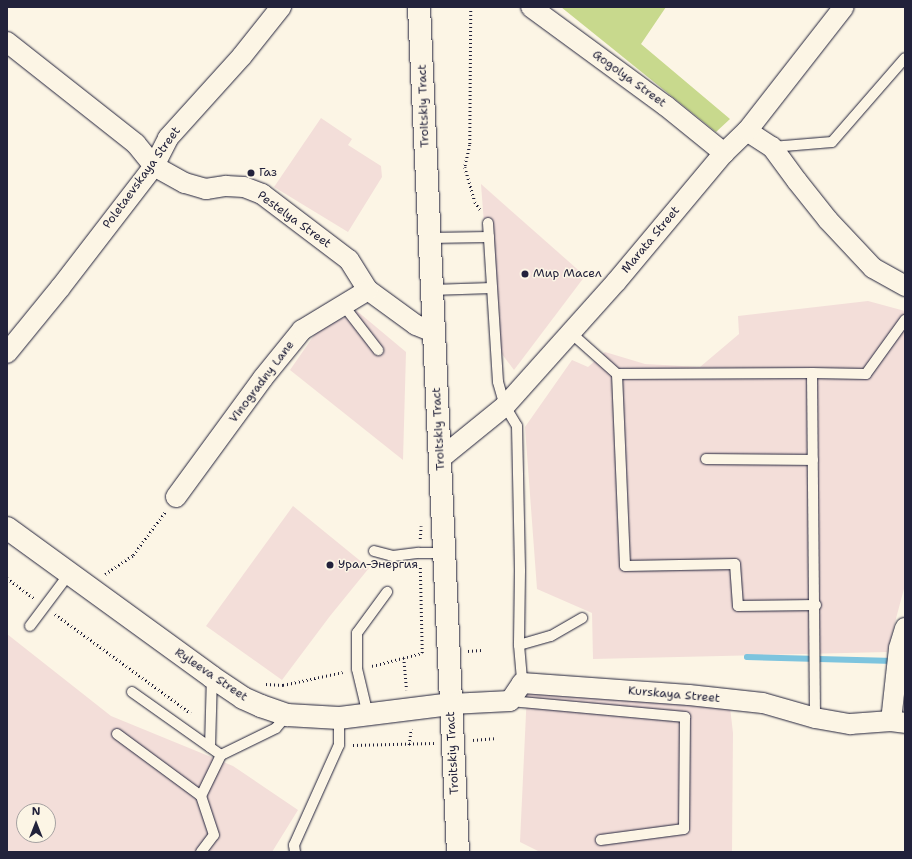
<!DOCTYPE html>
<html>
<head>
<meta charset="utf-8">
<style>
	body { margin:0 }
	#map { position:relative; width:912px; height:859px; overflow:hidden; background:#fcf5e5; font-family:"Shantell Sans",sans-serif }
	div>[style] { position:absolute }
	.built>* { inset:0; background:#f3ded9 }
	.green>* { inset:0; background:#c8d98d }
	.stream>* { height:5.5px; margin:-2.75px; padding:0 2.75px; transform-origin:2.75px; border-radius:2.75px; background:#7dc4de }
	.path>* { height:2.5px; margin-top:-1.25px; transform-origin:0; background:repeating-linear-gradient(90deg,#22223b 0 1px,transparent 0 4px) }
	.roads { filter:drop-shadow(0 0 1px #22223b) drop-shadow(0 0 1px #22223b) }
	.lane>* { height:10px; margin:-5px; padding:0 5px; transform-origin:5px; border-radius:5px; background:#fcf5e5 }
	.street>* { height:20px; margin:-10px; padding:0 10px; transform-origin:10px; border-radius:10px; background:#fcf5e5 }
	.secondary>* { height:22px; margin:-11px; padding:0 11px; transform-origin:11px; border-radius:11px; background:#fcf5e5 }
	.dots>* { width:11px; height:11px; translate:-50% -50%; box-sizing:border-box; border:2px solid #fcf5e5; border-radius:50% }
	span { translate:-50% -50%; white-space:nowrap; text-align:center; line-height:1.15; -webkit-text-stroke:3px #fcf5e5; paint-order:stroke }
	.street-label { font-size:12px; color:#22223b }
	.poi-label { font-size:12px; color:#22223b }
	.left { translate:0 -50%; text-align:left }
	.frame { position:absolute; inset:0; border:8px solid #22223b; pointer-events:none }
	.north { position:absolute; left:16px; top:803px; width:40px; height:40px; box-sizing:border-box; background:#fcf5e5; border:1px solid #a5a1a1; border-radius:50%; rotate:0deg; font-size:11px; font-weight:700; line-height:16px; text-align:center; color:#22223b }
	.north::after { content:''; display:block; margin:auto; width:14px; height:18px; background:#22223b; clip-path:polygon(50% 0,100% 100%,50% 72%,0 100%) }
</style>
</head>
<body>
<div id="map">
	<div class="built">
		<div style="clip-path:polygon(321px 118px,352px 139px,348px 145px,381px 166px,382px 177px,348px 232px,274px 187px)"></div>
		<div style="clip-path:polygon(481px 184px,585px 276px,514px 370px,493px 342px)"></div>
		<div style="clip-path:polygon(868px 301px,905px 311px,905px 585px,887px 652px,593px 659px,592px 613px,537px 589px,525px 427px,572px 360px,588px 367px,605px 352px,645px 364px,700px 367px,739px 334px,738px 316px)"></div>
		<div style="clip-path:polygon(357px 311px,406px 352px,403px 460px,290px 370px,317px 331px)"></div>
		<div style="clip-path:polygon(293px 506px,369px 568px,330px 616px,282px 680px,206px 626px)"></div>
		<div style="clip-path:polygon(evenodd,7px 634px,111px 716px,233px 766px,298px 810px,272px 852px,7px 852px,7px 634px,24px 811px,48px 811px,48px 835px,24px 835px,24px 811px)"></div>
		<div style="clip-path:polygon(527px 692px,730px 707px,733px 733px,732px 852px,540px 852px,520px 842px)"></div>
	</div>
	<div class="green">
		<div style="clip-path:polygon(561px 7px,666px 7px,641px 44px,730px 119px,716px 132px)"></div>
	</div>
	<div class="stream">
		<div style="left:747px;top:657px;width:147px;rotate:1.6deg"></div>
	</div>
	<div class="path">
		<div style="left:471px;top:7px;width:138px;rotate:90.4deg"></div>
		<div style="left:470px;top:145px;width:23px;rotate:103deg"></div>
		<div style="left:465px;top:167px;width:36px;rotate:74deg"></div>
		<div style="left:475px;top:202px;width:11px;rotate:56deg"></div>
		<div style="left:420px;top:539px;width:13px;rotate:-86deg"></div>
		<div style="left:105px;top:574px;width:34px;rotate:-34deg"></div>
		<div style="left:133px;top:555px;width:54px;rotate:-53.3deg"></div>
		<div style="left:7px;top:578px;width:34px;rotate:37deg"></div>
		<div style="left:55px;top:614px;width:168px;rotate:36.1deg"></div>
		<div style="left:468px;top:651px;width:13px;rotate:-4deg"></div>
		<div style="left:404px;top:658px;width:32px;rotate:85deg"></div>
		<div style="left:372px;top:666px;width:52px;rotate:-14.6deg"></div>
		<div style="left:422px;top:653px;width:87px;rotate:-91.3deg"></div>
		<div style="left:266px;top:684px;width:17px;rotate:3deg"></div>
		<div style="left:283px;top:685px;width:61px;rotate:-12.2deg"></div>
		<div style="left:473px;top:740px;width:21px;rotate:-5deg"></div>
		<div style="left:353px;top:745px;width:81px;rotate:-1.4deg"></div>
		<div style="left:409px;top:745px;width:16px;rotate:-83deg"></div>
	</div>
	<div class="roads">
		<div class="lane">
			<div style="left:772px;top:147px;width:60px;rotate:-4.8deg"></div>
			<div style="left:832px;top:142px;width:111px;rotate:-49deg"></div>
			<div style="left:488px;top:223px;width:159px;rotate:86.4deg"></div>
			<div style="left:498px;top:382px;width:25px;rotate:74deg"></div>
			<div style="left:505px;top:406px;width:23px;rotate:59deg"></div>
			<div style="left:517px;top:426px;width:145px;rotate:88.8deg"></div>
			<div style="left:520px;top:571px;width:74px;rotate:90.8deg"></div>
			<div style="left:519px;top:645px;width:38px;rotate:85deg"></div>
			<div style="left:429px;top:238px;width:60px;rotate:-1deg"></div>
			<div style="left:431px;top:290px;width:61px;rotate:-1.9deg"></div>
			<div style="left:344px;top:306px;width:56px;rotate:52.3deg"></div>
			<div style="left:571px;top:333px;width:62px;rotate:41.7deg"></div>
			<div style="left:617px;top:374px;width:192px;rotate:87.6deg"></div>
			<div style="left:625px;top:566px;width:110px;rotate:-1deg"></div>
			<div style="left:735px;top:564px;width:42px;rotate:85.9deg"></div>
			<div style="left:738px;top:606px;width:78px;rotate:-0.7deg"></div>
			<div style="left:812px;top:373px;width:54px;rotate:1.1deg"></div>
			<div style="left:866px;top:374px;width:67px;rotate:-54.2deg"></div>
			<div style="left:617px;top:374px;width:195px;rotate:-0.3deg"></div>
			<div style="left:812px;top:373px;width:345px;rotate:89.5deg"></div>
			<div style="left:706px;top:459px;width:107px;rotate:0.5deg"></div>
			<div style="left:374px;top:551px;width:20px;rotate:15deg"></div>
			<div style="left:393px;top:556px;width:26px;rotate:-7deg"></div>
			<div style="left:419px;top:553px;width:26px"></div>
			<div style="left:30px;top:626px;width:65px;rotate:-53.1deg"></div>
			<div style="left:519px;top:645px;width:33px;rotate:-16deg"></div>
			<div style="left:551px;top:636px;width:36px;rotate:-30deg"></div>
			<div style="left:132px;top:692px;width:109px;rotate:35.3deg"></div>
			<div style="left:510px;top:701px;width:176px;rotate:5.2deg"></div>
			<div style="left:685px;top:717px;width:112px;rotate:90.5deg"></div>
			<div style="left:684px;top:829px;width:84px;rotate:172.5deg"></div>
			<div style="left:368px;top:715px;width:47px;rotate:-103.4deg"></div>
			<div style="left:357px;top:669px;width:36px;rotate:-90deg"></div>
			<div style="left:357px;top:633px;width:51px;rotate:-53.8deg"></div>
			<div style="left:117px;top:734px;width:104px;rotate:36.4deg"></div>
			<div style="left:210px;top:747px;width:70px;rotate:-88.4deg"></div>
			<div style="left:201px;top:852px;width:21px;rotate:-53deg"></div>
			<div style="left:214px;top:835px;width:41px;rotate:-108.4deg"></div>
			<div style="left:201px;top:796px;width:46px;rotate:-64deg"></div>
			<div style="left:221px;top:755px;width:61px;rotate:-26.1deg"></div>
			<div style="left:276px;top:728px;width:17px;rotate:-50deg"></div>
			<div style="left:295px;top:852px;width:7px;rotate:-98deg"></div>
			<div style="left:294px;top:845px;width:110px;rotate:-65.8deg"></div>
			<div style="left:339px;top:745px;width:27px;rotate:-90deg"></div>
		</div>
		<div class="street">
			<div style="left:531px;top:7px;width:167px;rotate:36.3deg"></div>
			<div style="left:666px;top:106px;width:75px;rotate:39deg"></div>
			<div style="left:7px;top:42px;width:164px;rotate:38.3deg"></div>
			<div style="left:136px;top:144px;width:28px;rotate:51deg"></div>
			<div style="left:154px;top:166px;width:35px;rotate:29deg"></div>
			<div style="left:185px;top:183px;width:22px;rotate:16deg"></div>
			<div style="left:206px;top:189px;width:20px;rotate:-9deg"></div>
			<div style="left:226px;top:186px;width:18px;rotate:3deg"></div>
			<div style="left:244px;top:187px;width:19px;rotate:21deg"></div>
			<div style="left:262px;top:194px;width:109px;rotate:37.2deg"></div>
			<div style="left:349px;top:260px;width:36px;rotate:58deg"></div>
			<div style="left:368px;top:290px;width:59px;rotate:36.1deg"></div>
			<div style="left:416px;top:325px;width:18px;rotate:22deg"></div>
			<div style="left:747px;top:131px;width:30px;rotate:33deg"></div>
			<div style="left:772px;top:147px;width:42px;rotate:53.7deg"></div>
			<div style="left:797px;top:181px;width:50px;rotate:51.5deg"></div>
			<div style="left:828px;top:220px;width:66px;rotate:46.8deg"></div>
			<div style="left:873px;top:268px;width:37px;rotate:29deg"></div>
			<div style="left:7px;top:353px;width:84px;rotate:-50.8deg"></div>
			<div style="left:60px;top:288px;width:154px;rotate:-52.4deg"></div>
			<div style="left:154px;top:166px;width:31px;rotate:-63deg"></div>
			<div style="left:168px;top:138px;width:110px;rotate:-47.9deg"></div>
			<div style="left:242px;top:56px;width:63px;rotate:-51.5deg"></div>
			<div style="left:441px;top:458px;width:82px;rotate:-39.1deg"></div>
			<div style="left:505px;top:406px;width:166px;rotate:-48.2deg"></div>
			<div style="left:616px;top:282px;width:168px;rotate:-50.1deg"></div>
			<div style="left:724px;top:153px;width:32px;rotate:-44deg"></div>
			<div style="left:747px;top:131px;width:157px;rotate:-52deg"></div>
			<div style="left:176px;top:497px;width:147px;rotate:-53.8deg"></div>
			<div style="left:263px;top:378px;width:62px;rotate:-50.9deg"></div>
			<div style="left:302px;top:330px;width:77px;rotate:-31.2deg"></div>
			<div style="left:451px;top:704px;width:59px;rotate:-2.9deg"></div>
			<div style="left:510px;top:701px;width:22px;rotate:-56deg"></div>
			<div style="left:522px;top:683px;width:167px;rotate:4.1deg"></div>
			<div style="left:689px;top:695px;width:74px;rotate:6.2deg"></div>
			<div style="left:763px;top:703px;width:54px;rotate:16.1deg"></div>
			<div style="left:815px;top:718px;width:36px;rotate:10deg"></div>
			<div style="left:850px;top:724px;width:41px;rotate:-4.2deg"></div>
			<div style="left:891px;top:721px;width:14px;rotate:8deg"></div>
			<div style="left:891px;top:721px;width:73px;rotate:-83.7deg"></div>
			<div style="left:899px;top:648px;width:21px;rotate:-73deg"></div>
		</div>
		<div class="secondary">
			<div style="left:419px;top:7px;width:846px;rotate:87.36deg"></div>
			<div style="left:7px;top:528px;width:253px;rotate:36deg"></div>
			<div style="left:212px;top:677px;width:37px;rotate:34deg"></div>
			<div style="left:243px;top:698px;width:20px;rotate:24deg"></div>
			<div style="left:261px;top:706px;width:28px;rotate:19deg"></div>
			<div style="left:287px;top:715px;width:52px;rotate:3.3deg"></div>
			<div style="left:339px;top:718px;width:113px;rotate:-7.1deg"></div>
		</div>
	</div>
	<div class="dots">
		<div style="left:251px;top:173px;background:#22223b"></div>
		<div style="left:525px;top:274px;background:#22223b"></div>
		<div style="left:330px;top:565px;background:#22223b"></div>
	</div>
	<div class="street-label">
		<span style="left:629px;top:79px;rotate:36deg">Gogolya Street</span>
		<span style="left:424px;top:106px;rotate:-92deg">Troitskiy Tract</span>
		<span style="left:142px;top:178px;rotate:-54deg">Poletaevskaya Street</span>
		<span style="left:294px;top:220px;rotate:36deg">Pestelya Street</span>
		<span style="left:651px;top:240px;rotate:-50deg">Marata Street</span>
		<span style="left:262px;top:382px;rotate:-53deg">Vinogradny Lane</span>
		<span style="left:439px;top:429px;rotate:-93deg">Troitskiy Tract</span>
		<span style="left:211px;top:675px;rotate:34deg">Ryleeva Street</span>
		<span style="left:674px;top:695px;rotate:5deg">Kurskaya Street</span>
		<span style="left:453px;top:753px;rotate:-93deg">Troitskiy Tract</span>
	</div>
	<div class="poi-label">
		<span class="left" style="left:259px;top:173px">Газ</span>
		<span class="left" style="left:533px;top:274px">Мир Масел</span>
		<span class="left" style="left:338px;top:565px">Урал-Энергия</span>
	</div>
	<div class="frame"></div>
	<div class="north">N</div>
</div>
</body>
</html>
